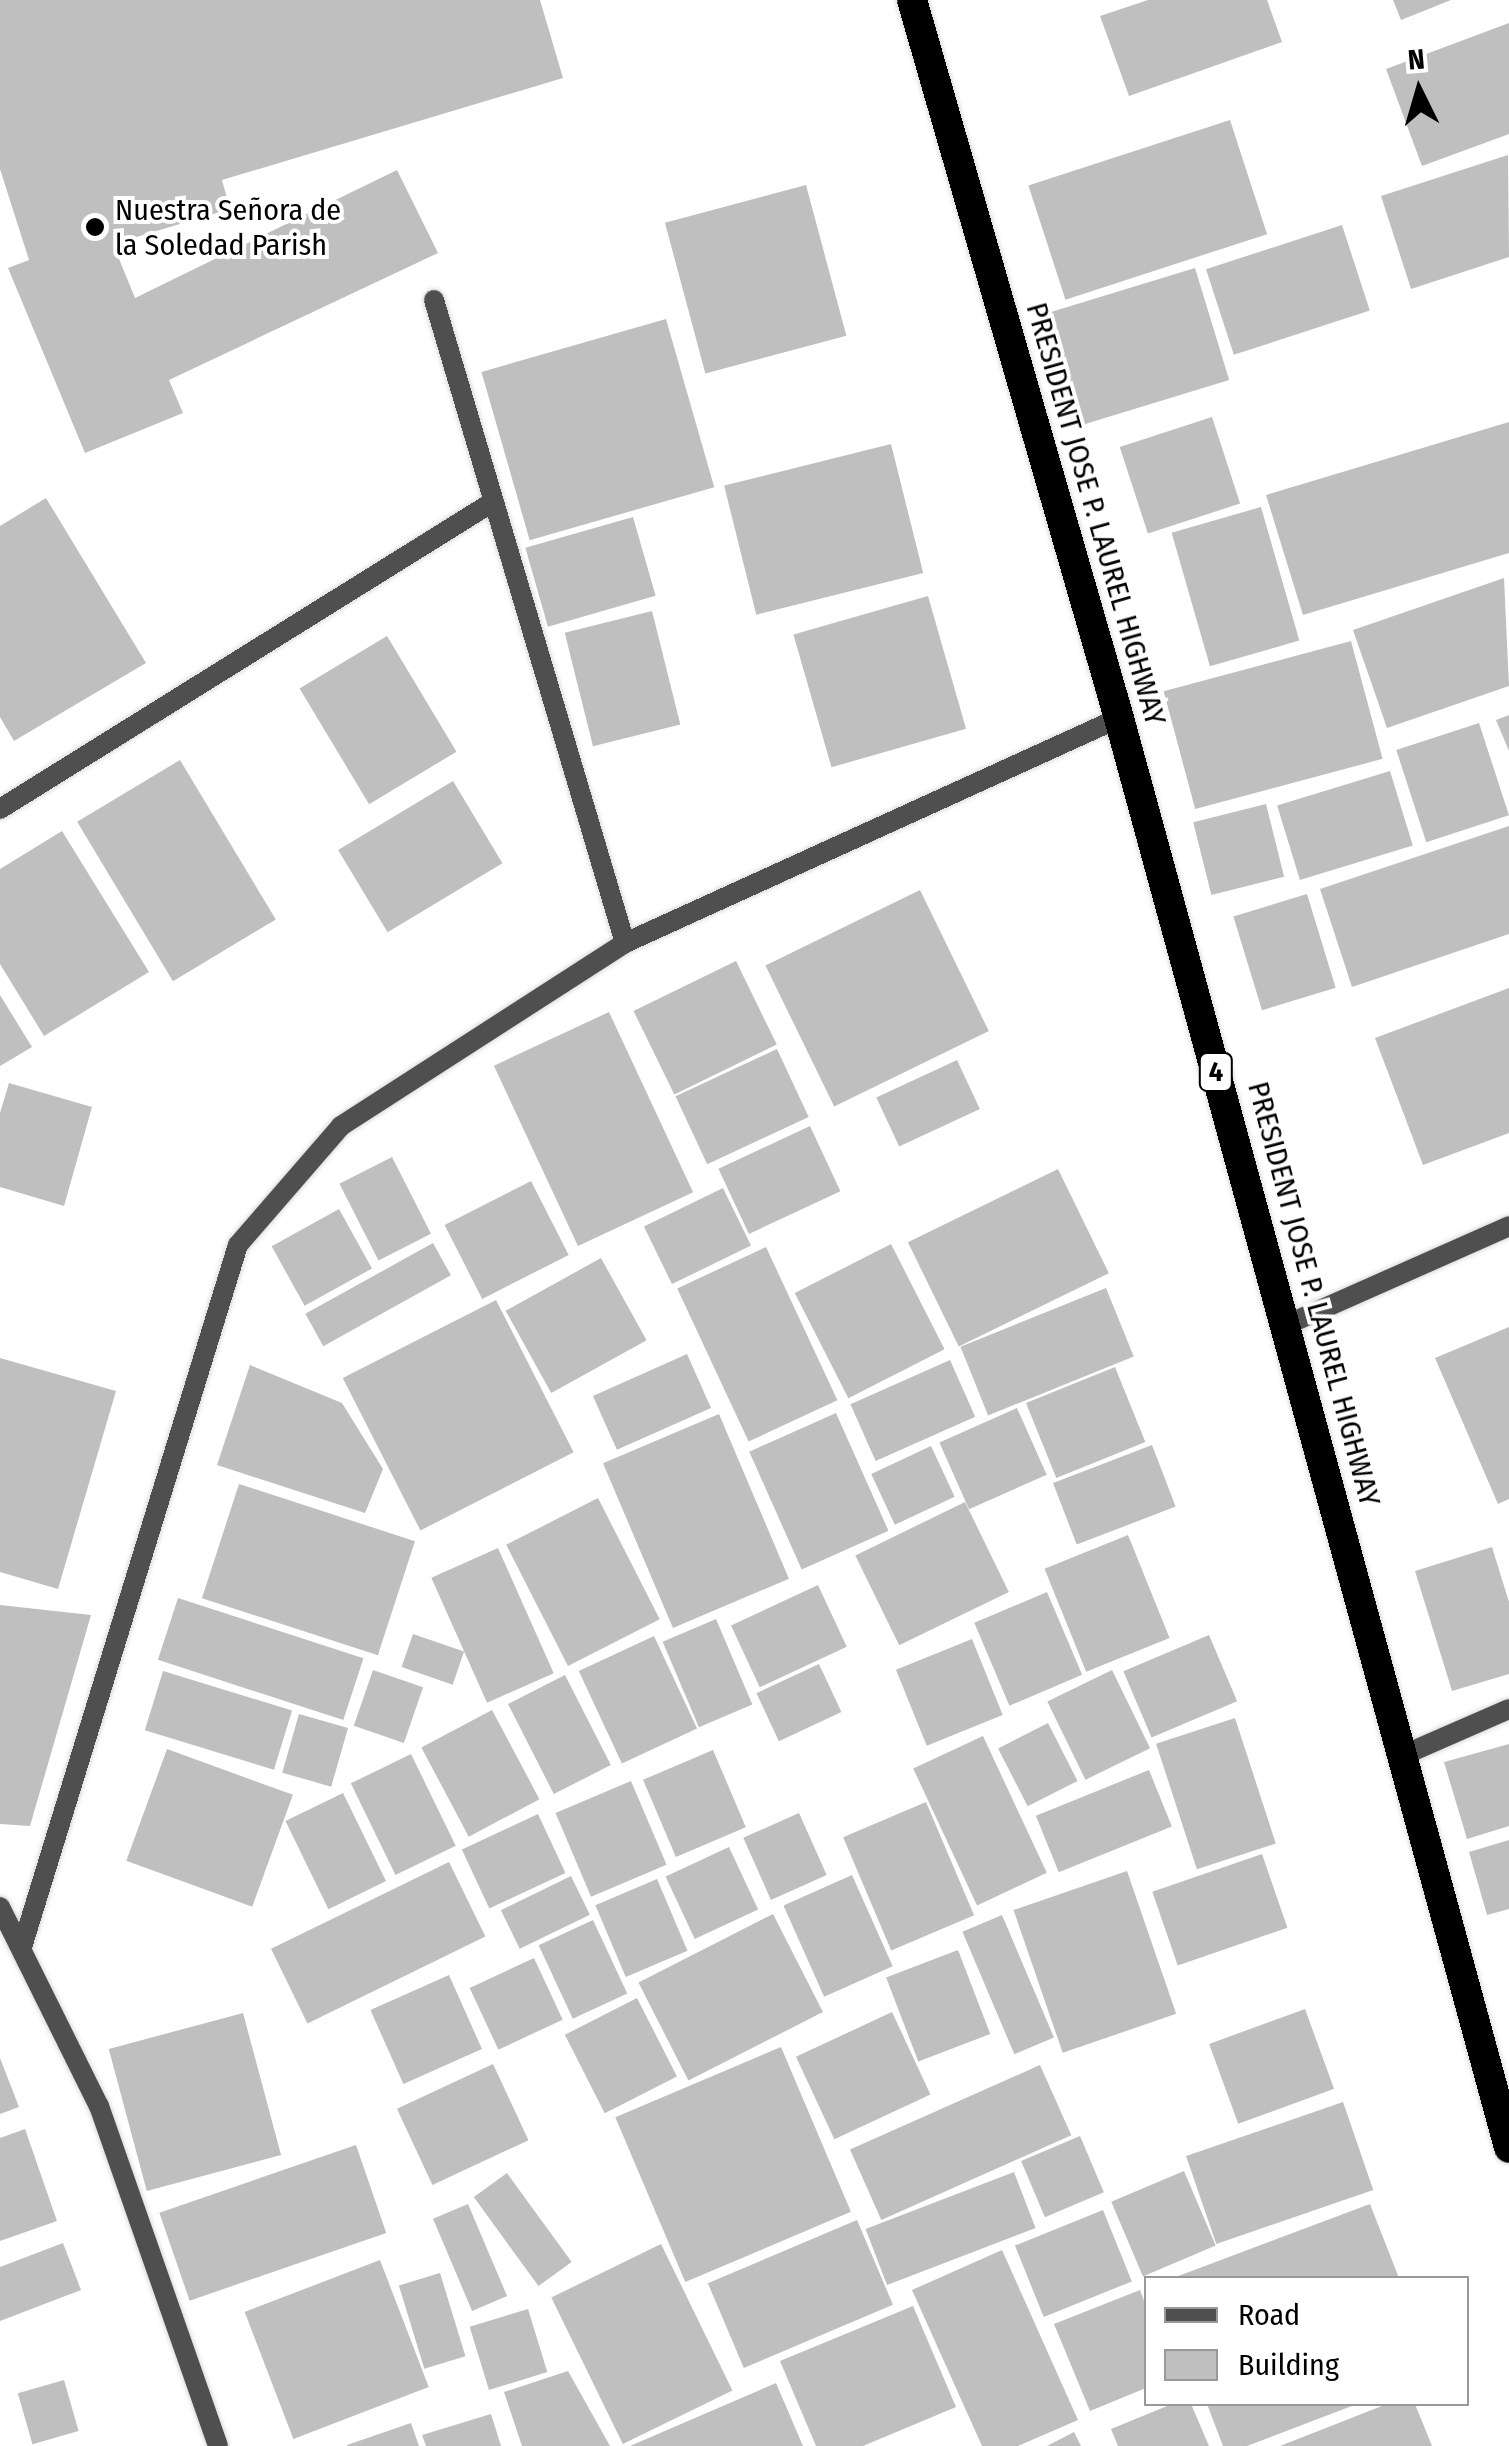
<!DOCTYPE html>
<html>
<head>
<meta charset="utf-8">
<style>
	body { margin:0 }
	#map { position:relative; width:1509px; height:2446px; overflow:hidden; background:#fff; font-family:"Fira Sans Condensed",sans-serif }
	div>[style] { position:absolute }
	.building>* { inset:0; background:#bfbfbf; transform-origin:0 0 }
	.roads { filter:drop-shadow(0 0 2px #dbdbdb) drop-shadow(0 0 2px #dbdbdb) }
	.lane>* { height:20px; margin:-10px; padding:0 10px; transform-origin:10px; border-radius:10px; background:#4f4f4f }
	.street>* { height:20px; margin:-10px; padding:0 10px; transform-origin:10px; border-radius:10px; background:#4f4f4f }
	.highway>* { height:30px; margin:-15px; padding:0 15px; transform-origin:15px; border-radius:15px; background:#000 }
	.dots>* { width:28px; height:28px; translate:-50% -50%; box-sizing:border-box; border:5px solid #fff; border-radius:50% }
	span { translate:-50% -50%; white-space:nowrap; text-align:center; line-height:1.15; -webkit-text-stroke:8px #fff; paint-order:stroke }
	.shield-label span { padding:2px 8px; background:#fff; border:2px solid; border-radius:8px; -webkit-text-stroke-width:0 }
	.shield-label { font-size:28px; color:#000; font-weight:700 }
	.poi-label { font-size:30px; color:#000 }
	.left { translate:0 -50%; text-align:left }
	.street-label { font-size:30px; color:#000 }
	.legend { position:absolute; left:1144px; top:2276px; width:325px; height:130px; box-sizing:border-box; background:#fff; border:2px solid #999; margin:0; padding:12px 18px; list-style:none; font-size:30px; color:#000 }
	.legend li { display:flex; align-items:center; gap:20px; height:50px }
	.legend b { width:50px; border:2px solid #999 }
	.north { position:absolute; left:1369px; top:40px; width:100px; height:100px; -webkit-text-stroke:8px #fff; paint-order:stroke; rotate:355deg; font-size:28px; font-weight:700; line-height:40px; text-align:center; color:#000 }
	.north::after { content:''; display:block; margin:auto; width:35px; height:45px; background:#000; clip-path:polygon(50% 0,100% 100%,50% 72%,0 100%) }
</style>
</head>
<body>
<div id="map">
	<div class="building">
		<div style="clip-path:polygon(0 0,540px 0,563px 78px,222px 180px,230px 209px,113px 244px,135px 298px,397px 170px,438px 253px,169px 380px,183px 413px,85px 453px,8px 268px,29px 260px,0 169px)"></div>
		<div style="clip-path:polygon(1148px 0,1267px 0,1282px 42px,1129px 96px,1100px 16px)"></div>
		<div style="clip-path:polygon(1393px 0,1451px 0,1401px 20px)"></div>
		<div style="clip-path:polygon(1509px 23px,1509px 134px,1422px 166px,1386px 69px)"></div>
		<div style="left:1230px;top:120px;width:120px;height:212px;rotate:72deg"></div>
		<div style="clip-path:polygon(1508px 155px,1509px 257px,1411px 289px,1381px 196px)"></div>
		<div style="left:806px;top:185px;width:156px;height:146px;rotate:75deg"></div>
		<div style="left:1342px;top:225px;width:90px;height:143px;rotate:72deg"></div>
		<div style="left:1195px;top:268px;width:117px;height:154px;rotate:73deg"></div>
		<div style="left:666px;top:319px;width:175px;height:192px;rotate:74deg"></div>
		<div style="left:1212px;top:417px;width:91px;height:97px;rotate:72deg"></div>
		<div style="clip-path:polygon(1509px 422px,1509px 553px,1303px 615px,1266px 495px)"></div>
		<div style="left:891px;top:444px;width:133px;height:172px;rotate:76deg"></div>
		<div style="clip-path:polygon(46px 498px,146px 663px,14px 741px,0 717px,0 526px)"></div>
		<div style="left:1261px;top:507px;width:139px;height:93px;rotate:74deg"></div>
		<div style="left:633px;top:517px;width:82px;height:112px;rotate:74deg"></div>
		<div style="clip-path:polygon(1504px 578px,1509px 686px,1387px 728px,1353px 630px)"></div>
		<div style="left:928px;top:596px;width:138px;height:140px;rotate:74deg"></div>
		<div style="left:652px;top:611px;width:117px;height:90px;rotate:76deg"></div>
		<div style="left:387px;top:636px;width:135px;height:102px;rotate:59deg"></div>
		<div style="left:1351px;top:641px;width:122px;height:194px;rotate:75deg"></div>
		<div style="clip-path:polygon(1509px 715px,1509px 751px,1496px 720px)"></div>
		<div style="left:1479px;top:723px;width:97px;height:87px;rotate:72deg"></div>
		<div style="left:180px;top:760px;width:186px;height:120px;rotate:59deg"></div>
		<div style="left:1390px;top:771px;width:78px;height:118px;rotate:73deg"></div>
		<div style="left:453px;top:781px;width:96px;height:134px;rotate:59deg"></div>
		<div style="left:1266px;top:804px;width:75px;height:75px;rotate:76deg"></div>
		<div style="clip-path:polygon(1509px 826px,1509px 934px,1352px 987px,1320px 889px)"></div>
		<div style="clip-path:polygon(62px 831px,149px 972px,44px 1036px,0 964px,0 869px)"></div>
		<div style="left:920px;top:890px;width:157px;height:172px;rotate:64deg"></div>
		<div style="left:1307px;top:894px;width:98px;height:77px;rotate:73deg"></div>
		<div style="left:736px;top:961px;width:93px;height:114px;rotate:64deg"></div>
		<div style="clip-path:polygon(1509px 988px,1509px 1133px,1423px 1165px,1375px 1038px)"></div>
		<div style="clip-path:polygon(0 995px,32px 1047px,0 1066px)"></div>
		<div style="left:609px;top:1012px;width:199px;height:127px;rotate:65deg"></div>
		<div style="left:777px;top:1049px;width:75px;height:112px;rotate:65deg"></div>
		<div style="left:957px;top:1060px;width:54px;height:89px;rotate:65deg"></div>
		<div style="clip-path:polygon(9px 1083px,92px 1107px,64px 1206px,0 1187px,0 1113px)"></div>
		<div style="left:810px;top:1126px;width:72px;height:101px;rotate:65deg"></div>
		<div style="left:392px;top:1157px;width:86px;height:59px;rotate:63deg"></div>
		<div style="left:1058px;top:1169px;width:116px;height:167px;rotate:64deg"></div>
		<div style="left:531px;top:1181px;width:83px;height:97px;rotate:63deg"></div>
		<div style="left:723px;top:1188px;width:64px;height:88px;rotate:64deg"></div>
		<div style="left:339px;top:1209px;width:68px;height:77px;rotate:61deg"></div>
		<div style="left:433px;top:1243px;width:37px;height:146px;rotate:61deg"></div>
		<div style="left:891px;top:1244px;width:118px;height:108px;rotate:63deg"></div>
		<div style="left:766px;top:1247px;width:169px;height:98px;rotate:65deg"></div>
		<div style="left:601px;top:1258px;width:94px;height:109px;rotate:61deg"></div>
		<div style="left:1106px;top:1288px;width:74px;height:157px;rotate:68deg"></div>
		<div style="left:496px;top:1300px;width:171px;height:172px;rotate:63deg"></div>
		<div style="clip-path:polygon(1509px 1327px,1509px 1499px,1498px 1504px,1435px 1358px)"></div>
		<div style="left:687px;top:1354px;width:59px;height:103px;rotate:66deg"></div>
		<div style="clip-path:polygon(0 1358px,116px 1391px,58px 1589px,0 1572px)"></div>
		<div style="left:950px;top:1360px;width:62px;height:109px;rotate:66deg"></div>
		<div style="clip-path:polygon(250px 1365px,342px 1403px,383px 1469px,365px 1513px,217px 1465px)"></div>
		<div style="left:1115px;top:1367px;width:81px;height:96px;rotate:68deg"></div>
		<div style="left:1017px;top:1408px;width:73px;height:85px;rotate:66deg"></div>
		<div style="left:836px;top:1413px;width:129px;height:95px;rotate:66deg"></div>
		<div style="left:719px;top:1414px;width:179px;height:126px;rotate:67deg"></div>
		<div style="left:1152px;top:1445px;width:66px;height:106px;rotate:69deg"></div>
		<div style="left:931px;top:1446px;width:56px;height:66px;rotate:65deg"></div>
		<div style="left:239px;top:1484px;width:185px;height:120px;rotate:18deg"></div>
		<div style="left:598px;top:1498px;width:136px;height:103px;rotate:63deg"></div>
		<div style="left:965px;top:1502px;width:100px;height:122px;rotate:64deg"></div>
		<div style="left:1128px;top:1535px;width:111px;height:90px;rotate:68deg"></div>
		<div style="clip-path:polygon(1492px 1547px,1509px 1602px,1509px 1674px,1452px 1691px,1415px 1571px)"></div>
		<div style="left:498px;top:1548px;width:137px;height:73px;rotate:66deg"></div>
		<div style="left:818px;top:1585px;width:68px;height:96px;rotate:65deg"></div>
		<div style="left:1047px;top:1592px;width:90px;height:79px;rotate:67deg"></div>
		<div style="left:178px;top:1598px;width:195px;height:65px;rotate:18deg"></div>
		<div style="clip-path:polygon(0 1605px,91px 1615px,30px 1826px,0 1824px)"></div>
		<div style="left:716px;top:1619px;width:93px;height:58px;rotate:67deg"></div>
		<div style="left:413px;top:1634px;width:54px;height:35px;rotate:19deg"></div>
		<div style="left:1209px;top:1635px;width:72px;height:93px;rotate:67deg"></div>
		<div style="left:654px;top:1636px;width:102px;height:83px;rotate:65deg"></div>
		<div style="left:972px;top:1639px;width:82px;height:82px;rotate:68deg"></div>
		<div style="left:819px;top:1664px;width:53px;height:69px;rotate:65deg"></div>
		<div style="left:373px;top:1670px;width:53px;height:59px;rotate:19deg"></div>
		<div style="left:1112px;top:1670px;width:87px;height:72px;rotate:64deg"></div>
		<div style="left:163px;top:1671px;width:135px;height:62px;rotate:17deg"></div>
		<div style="left:565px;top:1675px;width:101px;height:64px;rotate:63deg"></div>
		<div style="left:492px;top:1710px;width:101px;height:80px;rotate:62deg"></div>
		<div style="left:299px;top:1714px;width:51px;height:61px;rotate:16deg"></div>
		<div style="left:1235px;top:1718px;width:132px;height:83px;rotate:72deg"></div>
		<div style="left:1048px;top:1723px;width:65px;height:56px;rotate:63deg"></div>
		<div style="left:983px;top:1736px;width:151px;height:77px;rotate:65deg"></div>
		<div style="clip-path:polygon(1509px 1744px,1509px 1826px,1467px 1839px,1444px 1762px)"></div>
		<div style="left:167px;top:1749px;width:134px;height:119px;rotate:20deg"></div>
		<div style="left:713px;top:1750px;width:84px;height:76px;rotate:67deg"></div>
		<div style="left:411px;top:1754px;width:102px;height:67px;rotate:64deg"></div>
		<div style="left:1149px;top:1770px;width:61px;height:122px;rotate:68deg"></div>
		<div style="left:631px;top:1781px;width:91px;height:82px;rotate:67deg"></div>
		<div style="left:343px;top:1793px;width:98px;height:64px;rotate:64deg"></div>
		<div style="left:926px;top:1802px;width:123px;height:90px;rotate:67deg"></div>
		<div style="left:799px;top:1813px;width:68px;height:61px;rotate:66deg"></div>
		<div style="left:538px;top:1814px;width:65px;height:84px;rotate:65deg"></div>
		<div style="clip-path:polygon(1509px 1840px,1509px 1909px,1487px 1915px,1469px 1852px)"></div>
		<div style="left:729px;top:1847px;width:69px;height:70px;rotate:65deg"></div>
		<div style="left:1262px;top:1854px;width:78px;height:116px;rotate:71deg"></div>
		<div style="left:449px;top:1862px;width:83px;height:198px;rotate:64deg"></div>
		<div style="left:1127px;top:1871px;width:151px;height:120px;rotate:71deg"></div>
		<div style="left:852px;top:1875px;width:100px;height:75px;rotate:66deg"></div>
		<div style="left:571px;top:1876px;width:43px;height:78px;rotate:64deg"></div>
		<div style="left:657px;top:1879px;width:78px;height:67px;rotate:67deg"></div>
		<div style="left:773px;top:1914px;width:110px;height:151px;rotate:63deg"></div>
		<div style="left:1002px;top:1915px;width:133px;height:43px;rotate:67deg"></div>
		<div style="left:593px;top:1920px;width:81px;height:60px;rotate:65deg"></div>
		<div style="left:958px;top:1950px;width:90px;height:77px;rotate:69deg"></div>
		<div style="left:534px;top:1958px;width:68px;height:71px;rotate:65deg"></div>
		<div style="left:449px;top:1975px;width:81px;height:86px;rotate:66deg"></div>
		<div style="left:637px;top:1998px;width:88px;height:81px;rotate:63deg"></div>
		<div style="left:1305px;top:2009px;width:85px;height:102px;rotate:70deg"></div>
		<div style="left:892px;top:2012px;width:91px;height:106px;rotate:65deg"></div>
		<div style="left:243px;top:2013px;width:147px;height:139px;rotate:75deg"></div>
		<div style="left:781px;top:2047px;width:179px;height:180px;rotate:67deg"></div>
		<div style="clip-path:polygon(0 2058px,19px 2107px,0 2114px)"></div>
		<div style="left:493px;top:2064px;width:84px;height:106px;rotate:65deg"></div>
		<div style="left:1040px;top:2065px;width:77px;height:208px;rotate:66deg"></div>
		<div style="left:1343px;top:2102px;width:93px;height:166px;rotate:71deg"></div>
		<div style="clip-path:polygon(25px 2129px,57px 2221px,0 2241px,0 2138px)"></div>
		<div style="left:1080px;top:2136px;width:61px;height:64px;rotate:67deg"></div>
		<div style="left:356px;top:2145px;width:93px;height:208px;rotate:71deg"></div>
		<div style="left:1184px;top:2171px;width:81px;height:79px;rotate:67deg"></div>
		<div style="left:1014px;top:2172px;width:60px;height:159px;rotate:69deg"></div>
		<div style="left:507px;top:2173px;width:110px;height:41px;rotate:54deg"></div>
		<div style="left:468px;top:2204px;width:100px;height:38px;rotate:67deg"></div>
		<div style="clip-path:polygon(1370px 2204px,1399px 2278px,1173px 2278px)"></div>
		<div style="left:1103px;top:2210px;width:77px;height:95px;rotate:68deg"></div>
		<div style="left:857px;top:2220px;width:92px;height:162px;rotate:67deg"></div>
		<div style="clip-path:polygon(63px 2243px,81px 2290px,0 2321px,0 2267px)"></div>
		<div style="left:661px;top:2244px;width:163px;height:122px;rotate:64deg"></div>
		<div style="clip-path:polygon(1002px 2250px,1078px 2420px,1018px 2446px,982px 2446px,912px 2290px)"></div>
		<div style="left:380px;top:2260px;width:136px;height:145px;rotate:69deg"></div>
		<div style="left:440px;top:2273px;width:87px;height:43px;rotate:73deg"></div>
		<div style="clip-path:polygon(1140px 2290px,1146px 2306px,1146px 2388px,1090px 2411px,1054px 2324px)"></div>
		<div style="clip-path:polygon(913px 2306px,956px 2407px,863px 2446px,816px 2446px,780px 2361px)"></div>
		<div style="left:528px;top:2309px;width:66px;height:61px;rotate:73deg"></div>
		<div style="clip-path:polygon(568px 2371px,610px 2446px,522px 2446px,504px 2392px)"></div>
		<div style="left:64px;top:2380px;width:53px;height:48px;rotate:74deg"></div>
		<div style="clip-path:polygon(776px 2383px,803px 2446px,630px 2446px)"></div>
		<div style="clip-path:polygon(1172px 2404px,1191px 2404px,1209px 2446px,1118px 2446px,1111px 2429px)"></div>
		<div style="clip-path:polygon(1207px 2404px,1357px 2404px,1247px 2446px,1223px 2446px)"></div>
		<div style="clip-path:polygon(1387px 2404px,1415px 2404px,1432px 2446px,1280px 2446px)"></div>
		<div style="clip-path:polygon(491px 2414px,501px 2446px,426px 2446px,422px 2435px)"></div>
		<div style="clip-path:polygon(411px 2423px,419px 2446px,347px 2446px,347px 2445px)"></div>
		<div style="clip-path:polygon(1074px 2432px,1081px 2446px,1047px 2446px)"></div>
	</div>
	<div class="roads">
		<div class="lane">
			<div style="left:1286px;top:1325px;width:244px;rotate:-23.9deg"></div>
		</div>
		<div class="street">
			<div style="left:434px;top:300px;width:671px;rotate:73.46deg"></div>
			<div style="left:0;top:809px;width:579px;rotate:-31.93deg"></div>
			<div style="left:1406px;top:1754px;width:112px;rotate:-23.6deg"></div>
			<div style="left:0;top:1907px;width:222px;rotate:63.6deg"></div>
			<div style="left:99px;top:2106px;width:360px;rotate:70.7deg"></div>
			<div style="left:22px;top:1947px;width:734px;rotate:-72.9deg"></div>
			<div style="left:238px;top:1245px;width:157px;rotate:-49.1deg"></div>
			<div style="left:341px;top:1126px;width:338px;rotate:-32.8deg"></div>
			<div style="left:625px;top:943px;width:543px;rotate:-24.49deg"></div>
		</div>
		<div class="highway">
			<div style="left:912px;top:0;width:747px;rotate:73.92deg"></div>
			<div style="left:1119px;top:718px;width:1482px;rotate:74.74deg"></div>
		</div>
	</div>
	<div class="dots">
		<div style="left:95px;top:227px;background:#000"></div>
	</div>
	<div class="shield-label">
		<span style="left:1216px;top:1072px">4</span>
	</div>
	<div class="poi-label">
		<span class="left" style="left:115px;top:227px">Nuestra Señora de<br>la Soledad Parish</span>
	</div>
	<div class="street-label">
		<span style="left:1096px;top:514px;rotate:74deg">PRESIDENT JOSE P. LAUREL HIGHWAY</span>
		<span style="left:1314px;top:1294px;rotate:75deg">PRESIDENT JOSE P. LAUREL HIGHWAY</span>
	</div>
	<ul class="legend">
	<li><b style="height:12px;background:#4f4f4f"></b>Road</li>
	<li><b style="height:28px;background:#bfbfbf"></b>Building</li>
	</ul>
	<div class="north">N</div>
</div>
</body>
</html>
